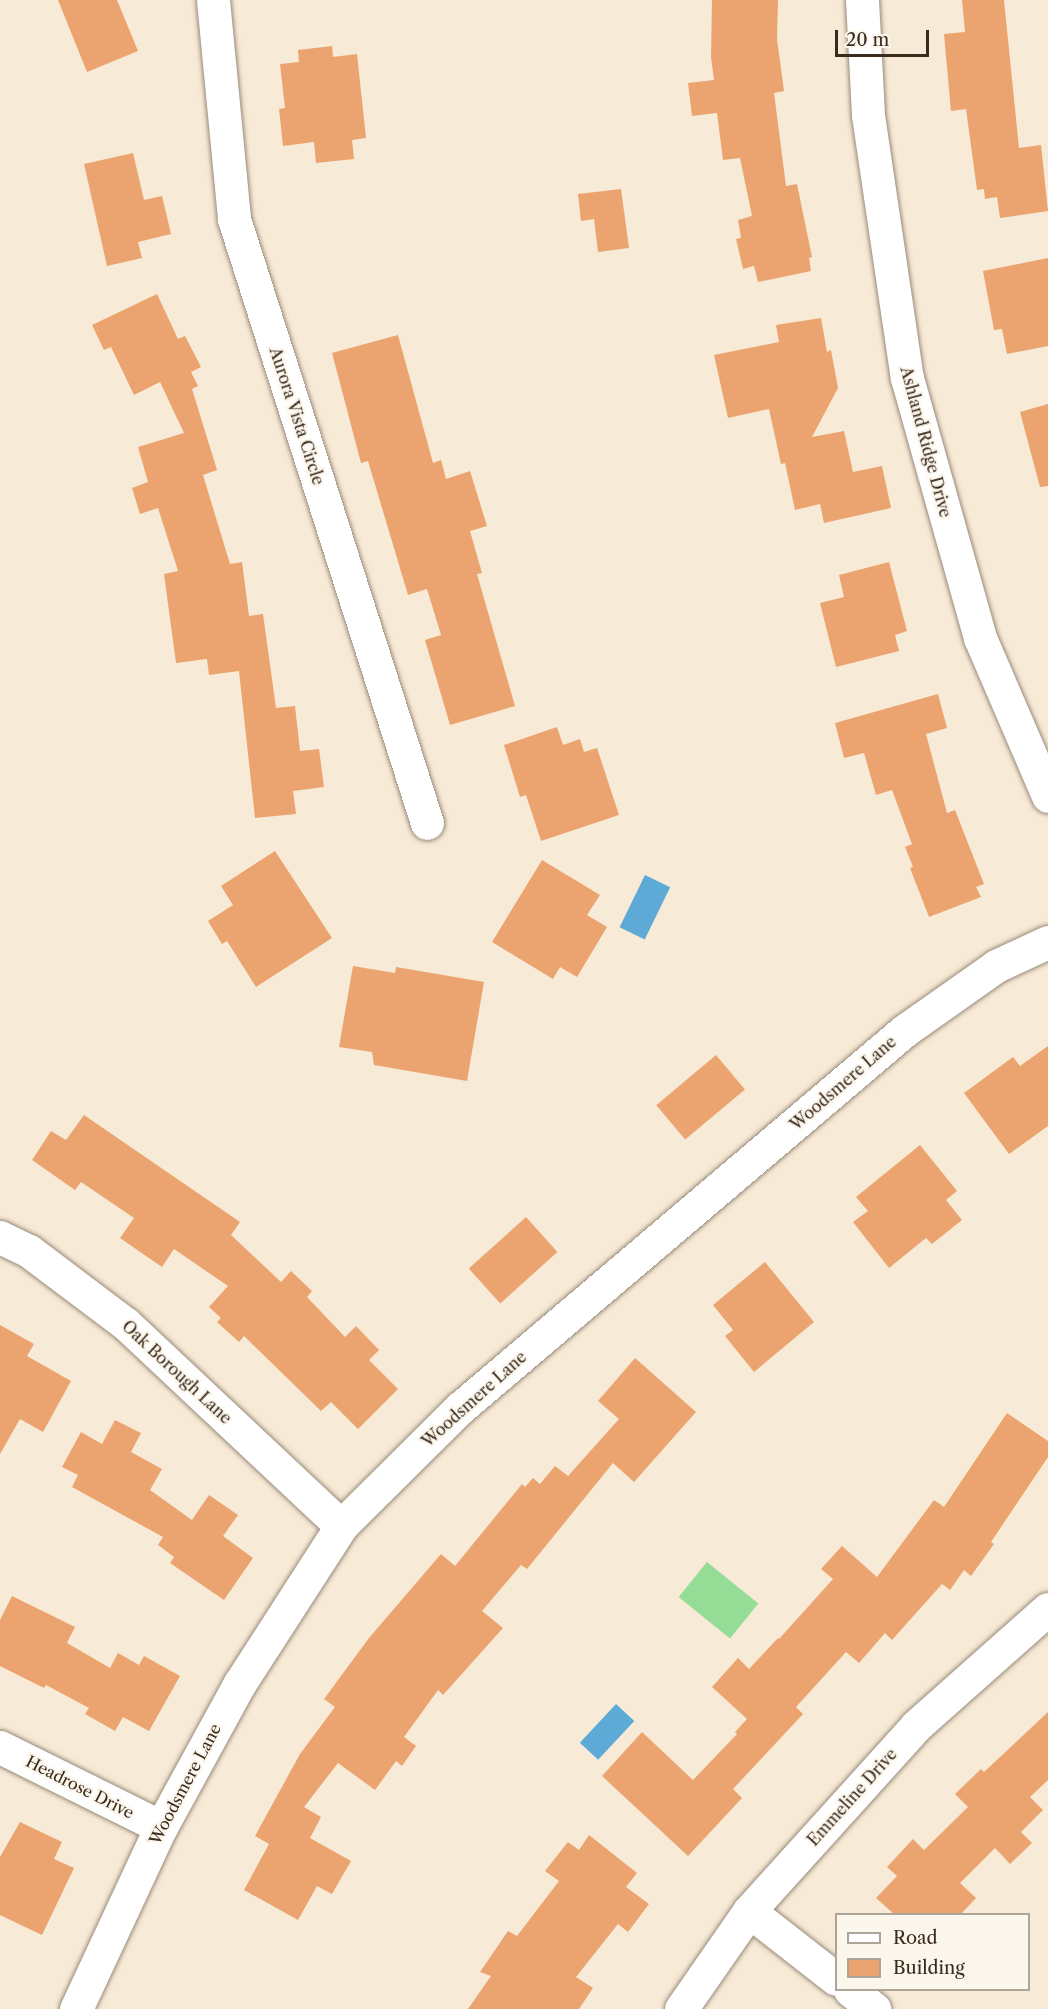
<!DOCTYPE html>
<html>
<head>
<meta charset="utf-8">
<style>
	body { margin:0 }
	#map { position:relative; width:1048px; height:2009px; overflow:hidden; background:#f7ead6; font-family:"Libre Caslon Text",serif }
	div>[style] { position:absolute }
	.green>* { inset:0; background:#95dc96; transform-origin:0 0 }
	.water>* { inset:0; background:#5daad7; transform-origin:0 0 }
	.building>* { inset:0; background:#eba46f; transform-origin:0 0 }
	.roads { filter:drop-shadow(0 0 2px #998a7a) drop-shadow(0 0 2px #998a7a) }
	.minor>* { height:33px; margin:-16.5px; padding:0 16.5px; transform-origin:16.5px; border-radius:16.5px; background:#fff }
	.tertiary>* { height:33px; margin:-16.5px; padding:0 16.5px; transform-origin:16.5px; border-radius:16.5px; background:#fff }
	span { translate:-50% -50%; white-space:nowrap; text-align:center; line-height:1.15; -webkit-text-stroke:4.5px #fbf7ec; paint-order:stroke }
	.street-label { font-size:16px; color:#3b2a1e }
	.legend { position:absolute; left:835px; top:1913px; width:195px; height:78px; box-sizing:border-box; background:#fbf7ec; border:2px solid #aea59a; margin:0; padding:8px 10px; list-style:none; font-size:18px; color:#3b2a1e }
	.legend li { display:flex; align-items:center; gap:12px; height:30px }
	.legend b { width:30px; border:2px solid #aea59a }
	.scale { position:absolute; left:835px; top:30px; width:94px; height:27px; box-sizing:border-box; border:3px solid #3b2a1e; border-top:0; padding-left:8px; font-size:18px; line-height:21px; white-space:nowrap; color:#3b2a1e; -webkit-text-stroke:4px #fbf7ec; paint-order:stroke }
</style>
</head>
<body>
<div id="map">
	<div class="green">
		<div style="left:707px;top:1562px;width:66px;height:45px;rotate:39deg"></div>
	</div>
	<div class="water">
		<div style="left:645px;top:875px;width:28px;height:58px;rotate:26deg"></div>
		<div style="left:616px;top:1704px;width:25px;height:53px;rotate:43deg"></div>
	</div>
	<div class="building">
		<div style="clip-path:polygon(58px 0,117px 0,138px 51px,87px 72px)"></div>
		<div style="clip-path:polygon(712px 0,778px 0,777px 39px,784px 91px,774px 93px,786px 186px,797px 184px,812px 257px,809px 258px,811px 271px,758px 282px,754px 266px,743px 269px,736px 239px,741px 238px,738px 220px,752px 216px,740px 158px,723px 160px,717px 113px,692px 116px,688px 83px,714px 80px,711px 57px)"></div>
		<div style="clip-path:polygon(962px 0,1004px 0,1019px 148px,1041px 145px,1048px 211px,1000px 218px,997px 197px,985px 199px,984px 189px,977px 190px,966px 109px,951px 111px,944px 34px,965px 32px)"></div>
		<div style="clip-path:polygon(332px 46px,333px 57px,357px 54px,366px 138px,352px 140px,354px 159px,316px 163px,314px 142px,283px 146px,279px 109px,285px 108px,280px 64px,299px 62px,298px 50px)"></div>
		<div style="clip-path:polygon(133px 153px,144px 200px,162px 196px,171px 234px,138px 242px,142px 258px,107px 266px,84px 164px)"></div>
		<div style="clip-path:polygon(621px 189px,629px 248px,598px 252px,594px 219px,581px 221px,578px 194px)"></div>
		<div style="clip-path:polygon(1048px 258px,1048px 346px,1007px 354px,1002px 329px,994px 330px,983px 271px)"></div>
		<div style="clip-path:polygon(157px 294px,178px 339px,185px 336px,201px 367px,191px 372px,198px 386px,192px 389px,217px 470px,203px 475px,230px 564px,242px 562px,249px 616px,263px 614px,276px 708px,295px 706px,300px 751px,319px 749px,324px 787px,293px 791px,296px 814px,255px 818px,239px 671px,209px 675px,207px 659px,176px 663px,164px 574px,178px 571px,158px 508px,140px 514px,132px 488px,148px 482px,138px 447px,184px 433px,160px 382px,134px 395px,111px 347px,104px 350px,92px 325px)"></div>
		<div style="clip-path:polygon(821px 318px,827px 352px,831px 350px,838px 388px,812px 437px,844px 431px,853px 472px,882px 466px,891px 508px,824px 523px,820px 504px,795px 510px,785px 463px,781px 464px,769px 409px,728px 418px,714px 355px,779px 342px,776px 325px)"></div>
		<div style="clip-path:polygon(398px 335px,433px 463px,441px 460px,446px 479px,470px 471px,487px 526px,470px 531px,482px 573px,477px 574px,515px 706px,450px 725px,425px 640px,441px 635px,427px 589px,408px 595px,368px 461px,361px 463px,332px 353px)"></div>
		<div style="clip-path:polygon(1048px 404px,1048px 486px,1040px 487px,1020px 412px)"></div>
		<div style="clip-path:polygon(889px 562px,907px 631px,895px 635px,899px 651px,836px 667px,820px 603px,844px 597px,839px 575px)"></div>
		<div style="clip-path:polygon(938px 694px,947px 728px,926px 734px,947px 813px,955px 810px,984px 884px,976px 887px,981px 897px,929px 917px,910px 868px,913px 867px,905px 847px,912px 844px,892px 790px,876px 795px,864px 753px,844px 758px,835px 723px)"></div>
		<div style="clip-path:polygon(557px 727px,563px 745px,580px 739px,584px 752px,597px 748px,619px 815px,541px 841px,526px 795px,520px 797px,504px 745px)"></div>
		<div style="clip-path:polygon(275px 851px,332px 938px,256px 987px,227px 941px,222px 944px,208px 921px,233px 905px,221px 886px)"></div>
		<div style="clip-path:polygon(542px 860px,600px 895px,587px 915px,607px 927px,577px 977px,560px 967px,553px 979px,492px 942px)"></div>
		<div style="clip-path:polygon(353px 966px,395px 973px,396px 967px,484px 982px,467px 1081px,374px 1065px,372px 1052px,339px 1047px)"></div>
		<div style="clip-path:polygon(1048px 1046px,1048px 1126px,1009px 1154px,964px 1093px,1013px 1057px,1020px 1066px)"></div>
		<div style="left:716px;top:1055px;width:45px;height:78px;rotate:50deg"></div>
		<div style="clip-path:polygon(84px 1115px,240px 1222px,231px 1235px,281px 1282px,291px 1271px,312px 1291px,307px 1297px,345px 1337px,356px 1326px,379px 1350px,369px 1360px,398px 1389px,358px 1429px,331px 1402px,321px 1411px,244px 1336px,239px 1342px,217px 1322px,221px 1318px,209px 1307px,228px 1286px,174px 1249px,162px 1267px,120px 1238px,134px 1218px,81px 1182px,75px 1190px,32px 1160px,51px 1131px,66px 1140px)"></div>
		<div style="clip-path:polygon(920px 1145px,957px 1191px,946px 1200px,962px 1220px,932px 1244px,926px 1238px,889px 1268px,853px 1222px,868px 1211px,856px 1197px)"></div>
		<div style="left:526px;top:1217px;width:47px;height:77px;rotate:48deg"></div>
		<div style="clip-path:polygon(765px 1262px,814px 1322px,754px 1372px,725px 1336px,733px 1330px,713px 1305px)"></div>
		<div style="clip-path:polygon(0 1325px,34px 1344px,27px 1356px,71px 1381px,43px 1432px,20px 1419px,0 1454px)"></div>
		<div style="clip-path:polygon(635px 1358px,696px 1412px,634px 1482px,613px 1463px,527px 1569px,521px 1565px,482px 1611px,503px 1628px,443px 1695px,438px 1690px,404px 1737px,416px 1746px,402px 1766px,396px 1761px,375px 1790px,338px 1763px,304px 1807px,321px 1817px,310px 1838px,351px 1861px,332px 1894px,317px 1886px,298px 1920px,244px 1890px,269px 1844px,255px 1836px,300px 1754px,335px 1707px,324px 1699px,369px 1638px,441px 1554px,455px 1566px,522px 1484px,525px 1487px,533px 1478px,540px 1484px,555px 1466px,568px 1476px,619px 1419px,598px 1401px)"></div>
		<div style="clip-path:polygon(1007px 1413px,1048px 1441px,1048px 1457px,991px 1542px,994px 1544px,971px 1576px,964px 1570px,950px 1590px,942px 1584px,892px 1640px,885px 1633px,859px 1663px,846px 1652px,796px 1707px,803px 1714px,733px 1789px,742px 1798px,688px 1856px,602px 1776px,642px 1732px,693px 1780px,737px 1734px,735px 1732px,747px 1719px,712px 1687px,738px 1658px,749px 1669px,778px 1638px,779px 1639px,833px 1579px,821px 1569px,842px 1546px,877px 1577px,934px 1500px,944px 1507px)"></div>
		<div style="clip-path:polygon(115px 1420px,141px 1433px,131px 1452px,162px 1469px,150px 1490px,192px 1520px,209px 1495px,238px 1515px,223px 1536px,253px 1558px,224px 1600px,170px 1563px,174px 1557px,158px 1545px,163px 1537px,72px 1487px,78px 1475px,62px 1467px,81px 1432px,102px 1444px)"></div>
		<div style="clip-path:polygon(12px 1596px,75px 1627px,67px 1643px,110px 1668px,118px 1653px,139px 1665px,144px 1656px,180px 1676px,149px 1731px,123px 1717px,115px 1731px,85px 1714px,89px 1708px,46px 1685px,44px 1688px,0 1666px,0 1620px)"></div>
		<div style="clip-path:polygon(1048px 1712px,1048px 1780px,1030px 1797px,1043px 1810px,1021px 1832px,1032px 1843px,1010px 1864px,995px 1848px,960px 1883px,976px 1898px,961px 1914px,894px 1914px,876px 1898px,897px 1876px,887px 1867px,913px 1839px,924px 1850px,968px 1807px,955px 1794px,981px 1769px,984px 1772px)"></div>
		<div style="clip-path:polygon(20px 1822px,62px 1842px,54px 1859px,74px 1868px,42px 1935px,0 1915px,0 1857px)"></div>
		<div style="clip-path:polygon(589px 1835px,637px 1873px,626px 1887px,649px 1904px,628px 1932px,618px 1924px,576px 1977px,593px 1988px,579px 2009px,468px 2009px,491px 1976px,480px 1972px,508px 1931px,517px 1936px,559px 1881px,545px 1871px,568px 1842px,579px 1850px)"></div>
	</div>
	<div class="roads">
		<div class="minor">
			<div style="left:213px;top:0;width:220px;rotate:84.5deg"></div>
			<div style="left:234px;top:219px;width:634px;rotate:72.28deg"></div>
			<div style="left:862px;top:0;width:115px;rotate:87deg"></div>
			<div style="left:868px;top:115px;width:266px;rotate:81.6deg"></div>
			<div style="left:907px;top:378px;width:270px;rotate:74.3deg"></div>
			<div style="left:980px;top:638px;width:172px;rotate:66.7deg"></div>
			<div style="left:0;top:1237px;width:32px;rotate:26deg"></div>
			<div style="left:29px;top:1251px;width:121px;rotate:37deg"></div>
			<div style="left:126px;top:1324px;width:295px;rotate:43.2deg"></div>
			<div style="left:0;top:1747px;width:180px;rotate:26.4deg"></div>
			<div style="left:749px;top:1911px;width:110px;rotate:38deg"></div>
			<div style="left:850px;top:1990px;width:31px;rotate:38deg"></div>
			<div style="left:76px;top:2009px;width:201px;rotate:-65deg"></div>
			<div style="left:161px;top:1827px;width:164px;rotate:-61.3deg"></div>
			<div style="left:240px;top:1683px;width:187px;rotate:-57.2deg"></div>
			<div style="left:341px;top:1526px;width:168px;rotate:-44.8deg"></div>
			<div style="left:460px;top:1408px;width:582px;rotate:-40.33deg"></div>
			<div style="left:904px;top:1031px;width:113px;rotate:-35.2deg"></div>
			<div style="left:996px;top:966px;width:57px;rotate:-24.8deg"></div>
		</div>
		<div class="tertiary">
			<div style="left:681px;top:2009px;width:119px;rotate:-55.2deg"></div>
			<div style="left:749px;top:1911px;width:249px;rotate:-47.9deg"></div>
			<div style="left:916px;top:1726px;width:176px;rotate:-41.6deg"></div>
		</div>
	</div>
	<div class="street-label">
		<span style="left:297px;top:416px;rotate:72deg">Aurora Vista Circle</span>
		<span style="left:926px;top:442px;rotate:75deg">Ashland Ridge Drive</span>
		<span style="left:843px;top:1083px;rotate:-41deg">Woodsmere Lane</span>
		<span style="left:177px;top:1372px;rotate:43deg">Oak Borough Lane</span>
		<span style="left:474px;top:1399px;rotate:-42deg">Woodsmere Lane</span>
		<span style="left:185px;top:1784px;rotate:-62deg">Woodsmere Lane</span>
		<span style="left:80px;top:1787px;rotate:27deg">Headrose Drive</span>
		<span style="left:852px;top:1797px;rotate:-48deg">Emmeline Drive</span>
	</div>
	<ul class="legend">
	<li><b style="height:8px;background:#fff"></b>Road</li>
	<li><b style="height:16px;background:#eba46f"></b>Building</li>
	</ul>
	<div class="scale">20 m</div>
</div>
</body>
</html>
